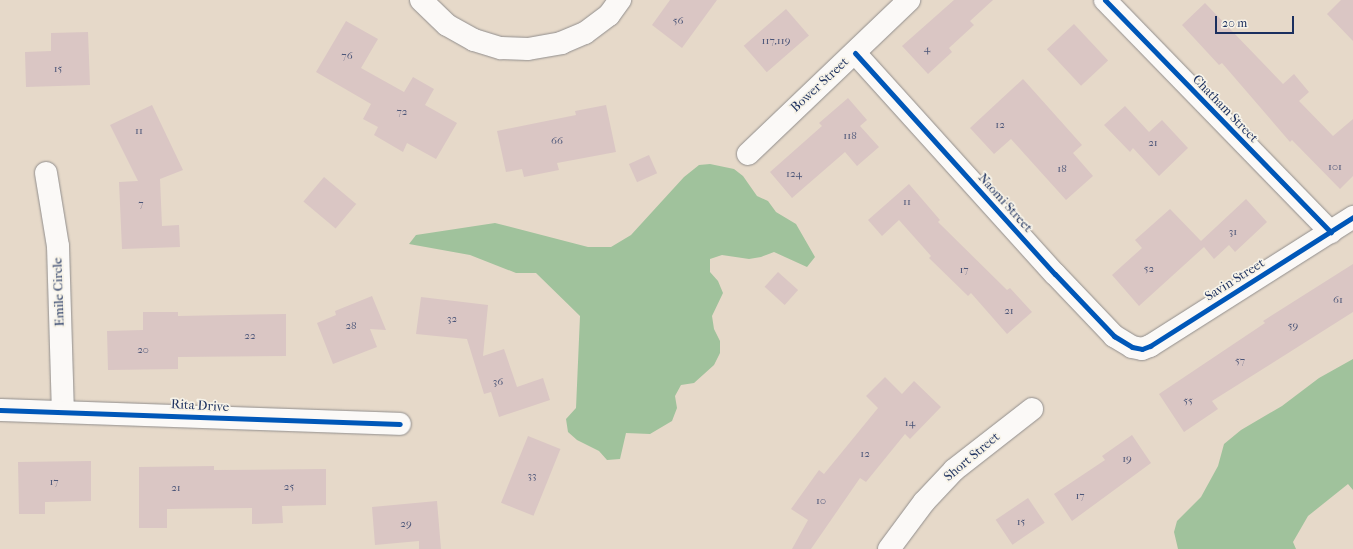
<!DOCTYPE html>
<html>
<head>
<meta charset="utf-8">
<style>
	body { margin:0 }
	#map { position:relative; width:1353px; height:549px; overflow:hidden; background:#e6d9c9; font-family:"IM FELL French Canon",serif }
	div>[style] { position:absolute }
	.forest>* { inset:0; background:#a0c29c }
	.building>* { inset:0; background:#dac6c4; transform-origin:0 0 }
	.roads { filter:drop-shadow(0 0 1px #918e8d) drop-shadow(0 0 1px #918e8d) }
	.minor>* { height:22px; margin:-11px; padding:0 11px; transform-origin:11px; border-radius:11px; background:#fbf9f7 }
	.cycleway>* { height:5px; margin:-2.5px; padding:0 2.5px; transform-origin:2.5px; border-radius:2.5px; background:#0057b8 }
	span { translate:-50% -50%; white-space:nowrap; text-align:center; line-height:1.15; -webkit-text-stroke:3.5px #f7f3e8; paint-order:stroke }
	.number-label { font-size:11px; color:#4b5578 }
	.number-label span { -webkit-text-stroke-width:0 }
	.street-label { font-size:13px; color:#1b2f5e }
	.scale { position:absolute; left:1215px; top:16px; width:79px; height:18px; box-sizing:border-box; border:2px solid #1b2f5e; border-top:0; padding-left:5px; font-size:12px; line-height:14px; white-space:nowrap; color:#1b2f5e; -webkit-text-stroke:3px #f7f3e8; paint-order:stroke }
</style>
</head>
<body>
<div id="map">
	<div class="forest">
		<div style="clip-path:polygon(710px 164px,734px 169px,743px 176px,757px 196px,768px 201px,776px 212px,796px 224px,815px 257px,807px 267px,774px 252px,761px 257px,749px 259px,722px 255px,710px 259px,710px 272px,718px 281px,723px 293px,712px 316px,714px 329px,720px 341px,720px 353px,714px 365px,694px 383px,681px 385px,675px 396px,677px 408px,672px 421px,650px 434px,626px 433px,620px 459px,607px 460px,599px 451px,577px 440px,568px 432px,566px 419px,576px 408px,580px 316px,536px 273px,516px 273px,470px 255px,409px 244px,416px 235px,495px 223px,588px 247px,611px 247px,631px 235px,684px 177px,699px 165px)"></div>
		<div style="clip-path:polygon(1353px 359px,1353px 490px,1348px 484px,1308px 516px,1293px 542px,1296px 549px,1178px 549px,1174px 532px,1177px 521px,1201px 497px,1218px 466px,1224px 444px,1241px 430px,1282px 406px,1319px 378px)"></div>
	</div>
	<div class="building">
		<div style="clip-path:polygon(670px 0,717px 0,682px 48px,652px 25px)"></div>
		<div style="clip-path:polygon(954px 0,993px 0,970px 21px,974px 25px,949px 48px,952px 52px,928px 74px,902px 46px)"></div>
		<div style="clip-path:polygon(1341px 0,1353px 0,1353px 41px,1327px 14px)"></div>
		<div style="clip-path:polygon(1205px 3px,1283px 84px,1294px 74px,1309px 92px,1299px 101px,1333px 136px,1353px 119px,1353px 176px,1340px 189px,1292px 140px,1290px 142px,1222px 63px,1219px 65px,1182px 25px)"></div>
		<div style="left:786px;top:9px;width:35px;height:56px;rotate:49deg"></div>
		<div style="clip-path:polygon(346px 21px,378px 39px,361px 68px,404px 92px,413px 77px,434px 89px,425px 105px,457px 123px,436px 159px,407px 143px,403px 152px,374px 135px,378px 127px,363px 119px,371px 104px,316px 72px)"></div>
		<div style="left:1074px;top:24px;width:50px;height:37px;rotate:47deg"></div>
		<div style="clip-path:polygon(88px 32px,90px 85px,26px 87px,25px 52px,51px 51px,51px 33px)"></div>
		<div style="clip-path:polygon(1023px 79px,1082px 145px,1073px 153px,1093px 176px,1066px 200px,1011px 139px,994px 154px,970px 128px)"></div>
		<div style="clip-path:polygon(848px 98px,867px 120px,860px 126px,879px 147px,857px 166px,845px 152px,792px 198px,770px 172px,822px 126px,819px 123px)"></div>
		<div style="clip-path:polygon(152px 105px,183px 170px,160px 179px,162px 226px,179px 225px,180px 247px,122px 249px,119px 182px,138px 181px,110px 125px)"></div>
		<div style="clip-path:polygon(606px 105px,616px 152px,557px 163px,559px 170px,524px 177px,522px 169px,506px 172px,497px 131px,576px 115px,575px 111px)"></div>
		<div style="clip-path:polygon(1125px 106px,1149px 132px,1162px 120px,1188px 148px,1159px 176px,1133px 148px,1130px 152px,1104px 125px)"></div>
		<div style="left:649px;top:155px;width:20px;height:22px;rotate:66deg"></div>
		<div style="left:324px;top:177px;width:42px;height:32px;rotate:40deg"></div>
		<div style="clip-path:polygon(909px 184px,940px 220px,938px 222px,1007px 290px,1010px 288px,1032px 312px,1007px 334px,971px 293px,968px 296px,929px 258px,931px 256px,899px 220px,882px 236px,868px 220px)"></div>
		<div style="clip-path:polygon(1246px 199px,1267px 222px,1235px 252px,1229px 245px,1214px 259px,1204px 247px,1139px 306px,1112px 275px,1142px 248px,1135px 240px,1170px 209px,1201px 241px)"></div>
		<div style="clip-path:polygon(1353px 264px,1353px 312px,1212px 401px,1218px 409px,1184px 432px,1159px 394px,1265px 323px,1263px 321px)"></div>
		<div style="left:778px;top:272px;width:27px;height:20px;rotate:42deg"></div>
		<div style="clip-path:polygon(372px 296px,386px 330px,370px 329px,377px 347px,333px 364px,317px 323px,336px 315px,335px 311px)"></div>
		<div style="clip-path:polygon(421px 297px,488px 305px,483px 356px,504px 349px,517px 387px,543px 378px,550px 400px,499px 417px,491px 392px,484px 394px,467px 339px,416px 334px)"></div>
		<div style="clip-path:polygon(143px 312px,178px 312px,178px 316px,286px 314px,286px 356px,178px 357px,178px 369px,108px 370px,107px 331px,143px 330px)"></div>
		<div style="clip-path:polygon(885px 377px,902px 394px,914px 381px,941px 407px,910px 439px,905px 434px,866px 482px,860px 478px,811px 549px,792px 549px,808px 520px,791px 509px,819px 470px,824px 474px,878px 408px,866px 396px)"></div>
		<div style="clip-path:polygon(1132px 435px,1151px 463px,1072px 521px,1054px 494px,1105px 460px,1102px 456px)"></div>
		<div style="left:528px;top:436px;width:35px;height:72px;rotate:22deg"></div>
		<div style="clip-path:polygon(91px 461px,91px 501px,45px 502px,45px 514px,19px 514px,18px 462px)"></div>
		<div style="clip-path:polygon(214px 466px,214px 470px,326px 469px,326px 505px,282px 506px,283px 523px,252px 524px,252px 508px,167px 509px,167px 528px,139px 528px,139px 467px)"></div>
		<div style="left:1028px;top:498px;width:30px;height:39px;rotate:56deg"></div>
		<div style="clip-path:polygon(437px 501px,441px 549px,419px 549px,419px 541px,375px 545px,372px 507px)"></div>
	</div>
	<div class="roads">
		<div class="minor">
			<div style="left:421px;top:0;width:36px;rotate:44deg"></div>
			<div style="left:447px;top:25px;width:31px;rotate:29deg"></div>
			<div style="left:474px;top:40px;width:28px;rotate:17deg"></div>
			<div style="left:501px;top:48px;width:27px;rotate:2deg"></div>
			<div style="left:528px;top:49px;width:34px;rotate:-10deg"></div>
			<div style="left:561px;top:43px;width:26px;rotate:-23deg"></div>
			<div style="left:585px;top:33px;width:30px;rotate:-37deg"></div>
			<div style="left:609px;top:15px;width:19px;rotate:-54deg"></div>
			<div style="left:1105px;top:0;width:324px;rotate:45.8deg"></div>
			<div style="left:855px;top:53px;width:298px;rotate:47.9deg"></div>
			<div style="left:1055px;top:274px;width:86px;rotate:46.4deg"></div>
			<div style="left:1114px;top:336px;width:21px;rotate:31deg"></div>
			<div style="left:1132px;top:347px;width:10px;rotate:11deg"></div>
			<div style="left:1142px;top:349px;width:9px;rotate:-21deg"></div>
			<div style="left:1150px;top:346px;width:241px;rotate:-32.4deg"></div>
			<div style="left:748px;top:154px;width:223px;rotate:-43.7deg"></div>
			<div style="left:46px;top:173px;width:74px;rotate:80.7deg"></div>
			<div style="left:58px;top:246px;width:165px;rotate:88.3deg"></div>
			<div style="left:0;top:410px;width:400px;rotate:2deg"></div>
			<div style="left:889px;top:549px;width:59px;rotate:-53.3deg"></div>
			<div style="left:924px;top:502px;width:44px;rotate:-46.8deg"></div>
			<div style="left:954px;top:470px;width:99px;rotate:-38deg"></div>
		</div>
	</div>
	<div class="cycleway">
		<div style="left:1105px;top:0;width:324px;rotate:45.8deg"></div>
		<div style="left:855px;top:53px;width:298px;rotate:47.9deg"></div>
		<div style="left:1055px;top:274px;width:86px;rotate:46.4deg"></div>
		<div style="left:1114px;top:336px;width:21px;rotate:31deg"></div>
		<div style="left:1132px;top:347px;width:10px;rotate:11deg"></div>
		<div style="left:1142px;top:349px;width:9px;rotate:-21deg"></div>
		<div style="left:1150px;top:346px;width:241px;rotate:-32.4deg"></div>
		<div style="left:0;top:410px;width:400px;rotate:2deg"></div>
	</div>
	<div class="number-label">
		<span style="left:678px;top:21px">56</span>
		<span style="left:776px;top:41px">117,119</span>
		<span style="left:927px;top:49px">4</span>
		<span style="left:347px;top:56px">76</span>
		<span style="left:58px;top:69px">15</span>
		<span style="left:402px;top:112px">72</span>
		<span style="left:1000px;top:125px">12</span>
		<span style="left:139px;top:131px">11</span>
		<span style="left:850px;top:136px">118</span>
		<span style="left:557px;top:141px">66</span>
		<span style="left:1153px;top:143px">21</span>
		<span style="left:1335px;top:167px">101</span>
		<span style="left:1062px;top:169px">18</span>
		<span style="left:794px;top:174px">124</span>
		<span style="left:907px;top:202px">11</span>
		<span style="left:141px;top:204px">7</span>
		<span style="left:1233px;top:232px">31</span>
		<span style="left:1149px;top:269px">52</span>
		<span style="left:964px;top:270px">17</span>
		<span style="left:1338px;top:300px">61</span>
		<span style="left:1009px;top:311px">21</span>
		<span style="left:452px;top:319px">32</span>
		<span style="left:351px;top:326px">28</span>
		<span style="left:1293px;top:326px">59</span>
		<span style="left:250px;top:336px">22</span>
		<span style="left:143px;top:350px">20</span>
		<span style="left:1240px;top:361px">57</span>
		<span style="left:498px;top:382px">36</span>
		<span style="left:1188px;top:401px">55</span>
		<span style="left:910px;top:423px">14</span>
		<span style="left:865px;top:454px">12</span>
		<span style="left:1127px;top:459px">19</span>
		<span style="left:532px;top:476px">33</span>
		<span style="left:54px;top:482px">17</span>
		<span style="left:289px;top:487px">25</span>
		<span style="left:176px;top:488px">21</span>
		<span style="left:1080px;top:496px">17</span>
		<span style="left:821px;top:501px">10</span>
		<span style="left:1021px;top:522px">15</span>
		<span style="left:406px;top:524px">29</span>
	</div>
	<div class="street-label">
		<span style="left:820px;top:85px;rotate:-43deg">Bower Street</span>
		<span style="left:1225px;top:109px;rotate:46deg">Chatham Street</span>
		<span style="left:1005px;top:203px;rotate:48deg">Naomi Street</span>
		<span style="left:1235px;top:280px;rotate:-32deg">Savin Street</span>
		<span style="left:59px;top:292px;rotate:-92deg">Emile Circle</span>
		<span style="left:200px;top:406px;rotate:3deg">Rita Drive</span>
		<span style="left:972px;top:457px;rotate:-40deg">Short Street</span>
	</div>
	<div class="scale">20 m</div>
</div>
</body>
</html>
